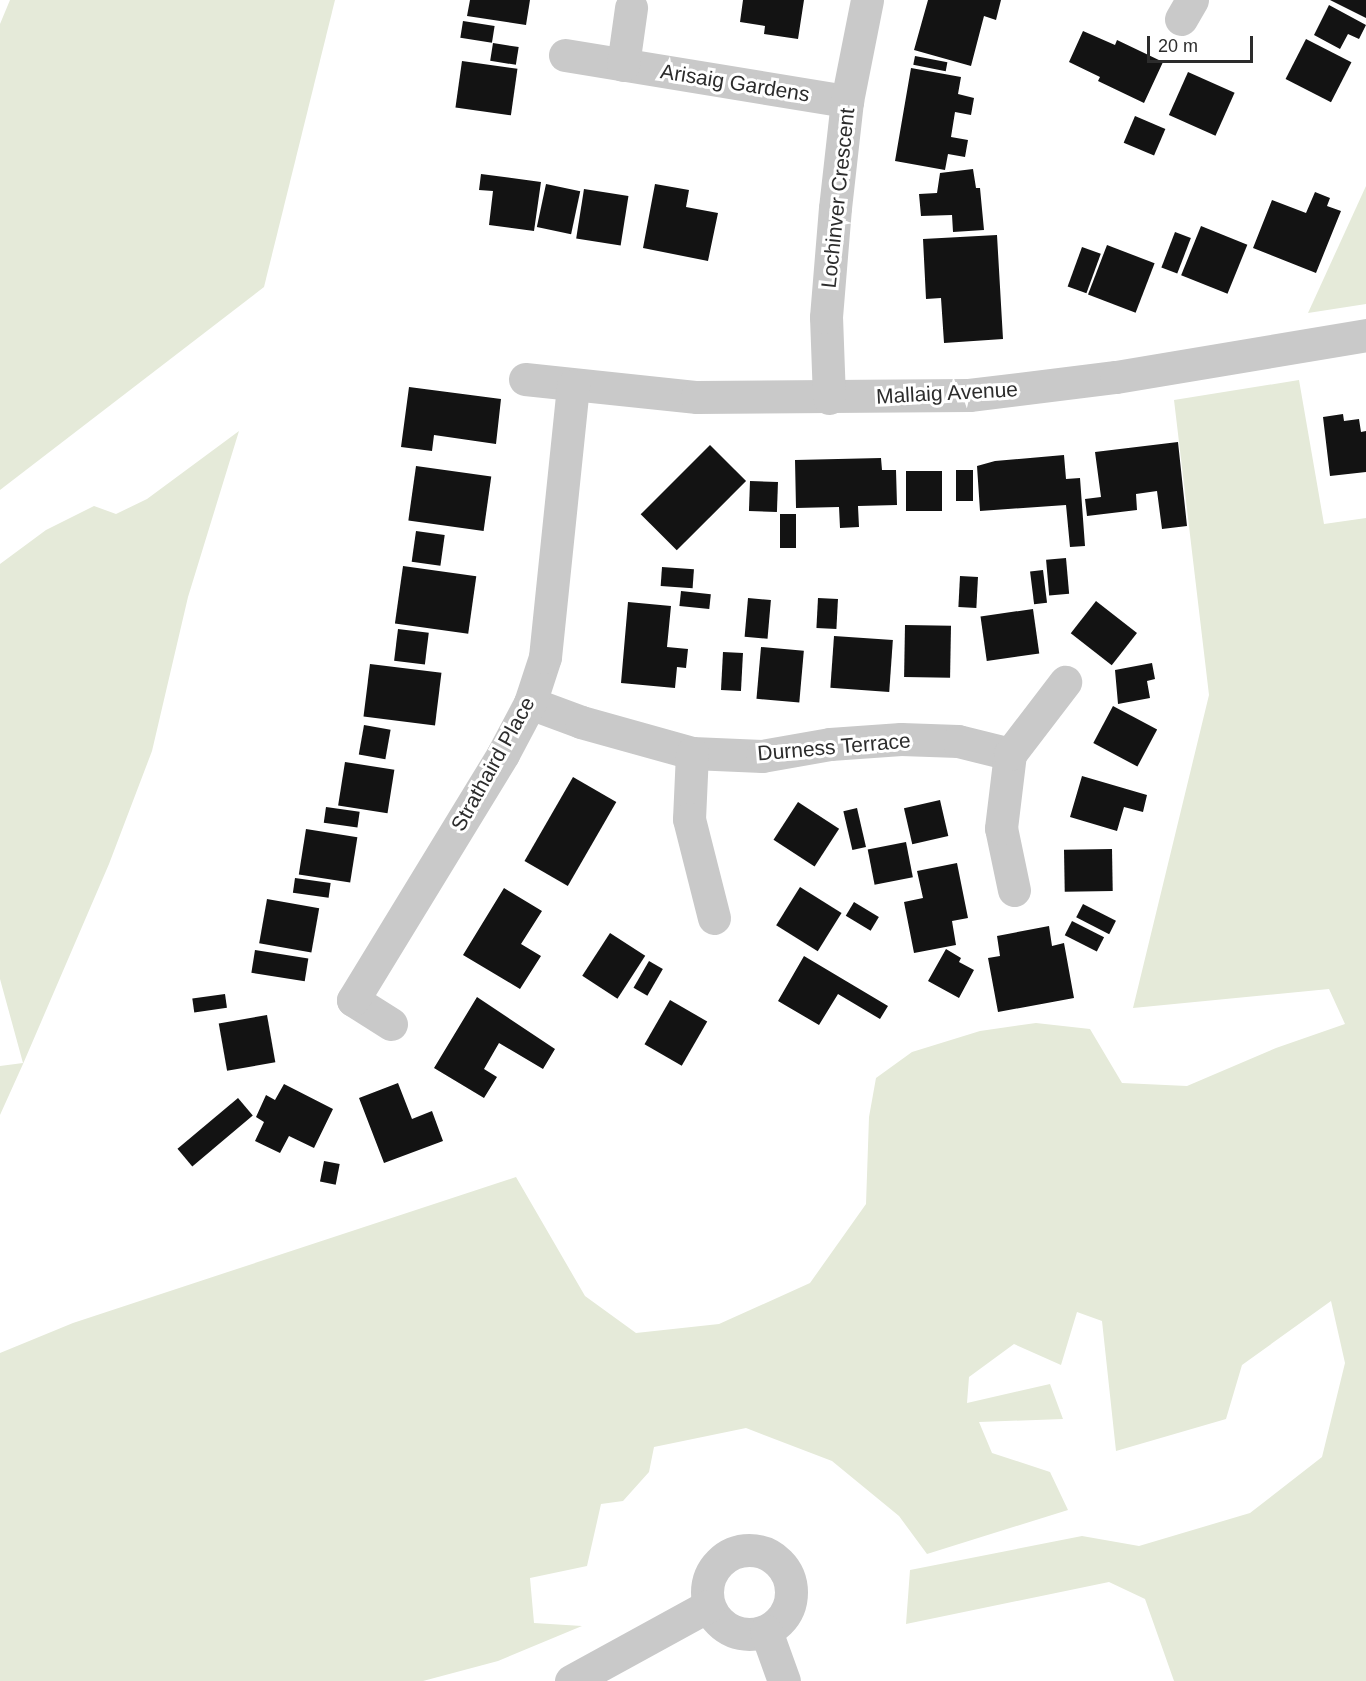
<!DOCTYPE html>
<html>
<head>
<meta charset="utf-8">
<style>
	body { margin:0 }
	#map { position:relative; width:1366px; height:1681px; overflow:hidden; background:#fff; font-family:Helvetica,sans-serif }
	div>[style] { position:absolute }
	.green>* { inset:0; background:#e5ead9 }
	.building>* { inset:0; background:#131313; transform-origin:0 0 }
	.minor>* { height:33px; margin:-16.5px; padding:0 16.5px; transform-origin:16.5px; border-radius:16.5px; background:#c9c9c9 }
	.minor>.ring { margin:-16.5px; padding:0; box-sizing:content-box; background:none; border:33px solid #c9c9c9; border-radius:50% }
	span { translate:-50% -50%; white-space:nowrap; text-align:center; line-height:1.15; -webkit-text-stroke:6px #fff; paint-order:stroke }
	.street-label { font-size:21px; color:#2c2c2c }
	.scale { position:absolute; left:1147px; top:36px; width:106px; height:27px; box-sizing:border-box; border:3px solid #2c2c2c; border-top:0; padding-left:8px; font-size:18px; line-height:21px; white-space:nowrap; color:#2c2c2c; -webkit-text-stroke:4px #fff; paint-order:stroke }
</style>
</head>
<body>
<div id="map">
	<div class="green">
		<div style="clip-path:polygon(10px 0,335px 0,264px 287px,0 490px,0 24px)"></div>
		<div style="clip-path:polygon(1366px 186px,1366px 304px,1308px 313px)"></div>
		<div style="clip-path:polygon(1299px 380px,1324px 524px,1366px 518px,1366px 1681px,1174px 1681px,1145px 1599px,1109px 1582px,906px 1624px,910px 1570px,1082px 1536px,1139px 1546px,1250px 1513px,1322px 1457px,1345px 1363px,1331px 1301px,1242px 1365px,1226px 1419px,1116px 1451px,1102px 1321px,1077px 1312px,1061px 1365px,1014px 1344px,969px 1377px,967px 1403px,1050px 1384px,1063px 1419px,979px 1422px,992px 1453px,1050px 1472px,1068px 1510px,927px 1554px,899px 1516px,832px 1461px,746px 1428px,654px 1447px,649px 1472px,623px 1501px,601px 1504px,587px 1566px,530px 1578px,534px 1623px,582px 1626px,498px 1661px,423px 1681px,0 1681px,0 1353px,73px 1323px,516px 1177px,585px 1296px,636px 1333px,719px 1324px,810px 1283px,866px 1204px,869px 1117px,876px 1078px,912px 1052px,980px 1031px,1036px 1023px,1090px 1029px,1122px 1083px,1187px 1086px,1276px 1048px,1345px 1024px,1329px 989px,1133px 1008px,1209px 695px,1174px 400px)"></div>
		<div style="clip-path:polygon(239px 431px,188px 597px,152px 751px,109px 864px,23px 1064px,0 1115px,0 1066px,23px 1063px,0 979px,0 564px,46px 530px,94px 506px,116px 514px,147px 499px)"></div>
	</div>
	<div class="building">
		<div style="clip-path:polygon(470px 0,530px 0,526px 25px,467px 16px)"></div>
		<div style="clip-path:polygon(743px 0,804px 0,798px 39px,764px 34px,765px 26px,740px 22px)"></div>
		<div style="clip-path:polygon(928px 0,1001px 0,996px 20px,984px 16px,971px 66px,914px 50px)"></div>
		<div style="clip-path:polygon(1330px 0,1366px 0,1366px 18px)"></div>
		<div style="clip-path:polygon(1329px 5px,1366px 25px,1359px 39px,1348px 34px,1340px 49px,1314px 35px)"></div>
		<div style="left:463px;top:21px;width:32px;height:17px;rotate:9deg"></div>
		<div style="clip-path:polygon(1083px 31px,1115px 45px,1117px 40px,1163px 62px,1144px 103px,1098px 81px,1100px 77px,1069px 62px)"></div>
		<div style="left:1306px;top:39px;width:51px;height:45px;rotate:27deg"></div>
		<div style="left:493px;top:43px;width:26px;height:18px;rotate:9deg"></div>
		<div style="left:915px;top:56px;width:33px;height:9px;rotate:11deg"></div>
		<div style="left:462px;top:61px;width:56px;height:47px;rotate:8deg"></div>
		<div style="clip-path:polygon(911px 68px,961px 77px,958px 94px,974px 98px,971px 115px,955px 112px,951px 137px,968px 140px,965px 157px,948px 154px,945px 170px,895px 161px)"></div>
		<div style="left:1188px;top:72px;width:51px;height:47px;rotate:24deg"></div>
		<div style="left:1135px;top:116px;width:33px;height:29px;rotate:23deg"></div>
		<div style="clip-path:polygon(973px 169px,976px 188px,980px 188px,984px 230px,953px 232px,952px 215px,921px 216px,919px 194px,937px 193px,940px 173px)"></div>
		<div style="clip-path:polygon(481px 174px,541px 182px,534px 231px,489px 225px,493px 191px,479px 190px)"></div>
		<div style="left:546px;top:184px;width:35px;height:44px;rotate:12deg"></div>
		<div style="clip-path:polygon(655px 184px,689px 190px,686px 207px,718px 213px,708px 261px,643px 248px)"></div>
		<div style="left:584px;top:189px;width:45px;height:50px;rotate:9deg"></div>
		<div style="clip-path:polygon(1315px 192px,1330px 198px,1327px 206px,1341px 211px,1316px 273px,1253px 248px,1272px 200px,1306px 213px)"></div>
		<div style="left:1201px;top:226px;width:50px;height:53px;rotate:22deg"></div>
		<div style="left:1175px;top:232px;width:17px;height:38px;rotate:21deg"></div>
		<div style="clip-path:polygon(997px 235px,1003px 339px,944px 343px,941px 298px,926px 299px,923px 239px)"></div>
		<div style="left:1107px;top:245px;width:51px;height:53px;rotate:21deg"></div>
		<div style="left:1082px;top:247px;width:20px;height:42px;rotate:20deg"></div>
		<div style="clip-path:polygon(409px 387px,501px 399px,496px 444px,434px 435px,432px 451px,401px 447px)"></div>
		<div style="clip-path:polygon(1343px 414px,1344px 421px,1359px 419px,1361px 432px,1366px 431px,1366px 472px,1330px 476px,1323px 417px)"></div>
		<div style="clip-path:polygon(1178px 442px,1187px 526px,1162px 529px,1157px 491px,1136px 494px,1137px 510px,1087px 516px,1085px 499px,1101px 497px,1095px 452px)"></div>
		<div style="left:710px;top:445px;width:51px;height:98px;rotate:45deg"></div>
		<div style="clip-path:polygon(1064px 455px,1066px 479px,1080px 478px,1085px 546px,1070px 547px,1066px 505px,980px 511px,977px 466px,995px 461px)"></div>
		<div style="clip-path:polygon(881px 458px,882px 470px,896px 470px,897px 505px,858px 506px,859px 527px,840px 528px,839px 507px,796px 508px,795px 460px)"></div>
		<div style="left:416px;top:466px;width:76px;height:55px;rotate:8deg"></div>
		<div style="left:956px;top:470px;width:17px;height:31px"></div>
		<div style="left:906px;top:471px;width:36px;height:40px"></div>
		<div style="left:750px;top:481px;width:28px;height:30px;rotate:2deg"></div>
		<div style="left:780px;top:514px;width:16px;height:34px"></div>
		<div style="left:416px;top:531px;width:29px;height:31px;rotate:8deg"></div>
		<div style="left:1066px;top:558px;width:36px;height:20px;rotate:85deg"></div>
		<div style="left:403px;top:566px;width:74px;height:58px;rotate:8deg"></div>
		<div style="left:662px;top:567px;width:32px;height:19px;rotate:4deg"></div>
		<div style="left:1043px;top:570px;width:33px;height:13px;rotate:83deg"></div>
		<div style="left:960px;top:576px;width:18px;height:31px;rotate:3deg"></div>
		<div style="left:681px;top:591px;width:30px;height:15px;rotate:6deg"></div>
		<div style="left:748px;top:598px;width:23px;height:39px;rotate:5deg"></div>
		<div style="left:818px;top:598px;width:20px;height:30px;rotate:3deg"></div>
		<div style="left:1096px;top:601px;width:52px;height:41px;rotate:38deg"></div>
		<div style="clip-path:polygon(628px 602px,671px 606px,667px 647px,688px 649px,686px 668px,677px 667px,675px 688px,621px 683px)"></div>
		<div style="left:1033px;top:609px;width:45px;height:53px;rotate:82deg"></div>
		<div style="left:905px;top:625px;width:46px;height:52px;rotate:1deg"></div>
		<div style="left:398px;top:629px;width:31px;height:32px;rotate:7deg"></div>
		<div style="left:834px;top:636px;width:59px;height:52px;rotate:4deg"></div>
		<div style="left:761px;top:647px;width:43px;height:52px;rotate:5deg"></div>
		<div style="left:723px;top:652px;width:20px;height:38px;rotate:3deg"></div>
		<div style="clip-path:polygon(1152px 663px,1155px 679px,1147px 681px,1150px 698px,1118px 704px,1115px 670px)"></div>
		<div style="left:370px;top:664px;width:72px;height:53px;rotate:7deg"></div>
		<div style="left:1113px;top:706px;width:50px;height:42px;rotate:28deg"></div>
		<div style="left:364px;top:725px;width:27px;height:30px;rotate:10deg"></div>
		<div style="left:345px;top:762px;width:50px;height:44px;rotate:9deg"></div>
		<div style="clip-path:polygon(1082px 776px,1147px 795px,1143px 812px,1124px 807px,1117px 831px,1070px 817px)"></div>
		<div style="left:573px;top:777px;width:50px;height:97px;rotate:30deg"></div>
		<div style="left:940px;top:800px;width:37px;height:37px;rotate:77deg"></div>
		<div style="left:798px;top:802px;width:49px;height:45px;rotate:33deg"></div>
		<div style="left:326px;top:807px;width:34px;height:16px;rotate:8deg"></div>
		<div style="left:857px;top:808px;width:40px;height:14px;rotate:77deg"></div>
		<div style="left:306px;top:829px;width:52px;height:46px;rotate:9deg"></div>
		<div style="left:906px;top:842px;width:36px;height:39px;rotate:79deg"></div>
		<div style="left:1112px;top:849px;width:42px;height:48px;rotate:89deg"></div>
		<div style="clip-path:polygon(957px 863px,968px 918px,952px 921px,956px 945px,914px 953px,904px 902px,923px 898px,917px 871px)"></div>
		<div style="left:295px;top:878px;width:36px;height:15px;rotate:8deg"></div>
		<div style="left:800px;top:887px;width:49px;height:45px;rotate:32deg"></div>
		<div style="clip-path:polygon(504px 888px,542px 911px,521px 944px,541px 956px,520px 989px,463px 955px)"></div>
		<div style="left:267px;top:899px;width:53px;height:45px;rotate:10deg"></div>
		<div style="left:854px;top:902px;width:29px;height:16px;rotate:31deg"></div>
		<div style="left:1083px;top:904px;width:37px;height:15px;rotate:27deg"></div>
		<div style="left:1072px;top:921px;width:36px;height:16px;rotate:27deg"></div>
		<div style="clip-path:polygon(1049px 926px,1052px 946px,1064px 943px,1074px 998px,998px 1012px,988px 958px,1000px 956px,997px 936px)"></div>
		<div style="left:610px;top:933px;width:42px;height:51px;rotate:33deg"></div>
		<div style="clip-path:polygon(946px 949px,961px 958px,959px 962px,974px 970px,959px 998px,928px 981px)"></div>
		<div style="left:255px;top:950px;width:54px;height:23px;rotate:9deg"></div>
		<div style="clip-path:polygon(804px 956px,888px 1006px,880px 1019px,838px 994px,819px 1025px,778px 1001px)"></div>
		<div style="left:649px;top:961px;width:16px;height:31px;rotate:30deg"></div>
		<div style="left:225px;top:994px;width:14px;height:33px;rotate:82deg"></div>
		<div style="clip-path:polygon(477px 997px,555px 1049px,543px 1069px,499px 1043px,484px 1069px,497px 1077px,484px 1098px,434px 1068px)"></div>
		<div style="left:670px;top:1000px;width:43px;height:51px;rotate:30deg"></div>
		<div style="left:267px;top:1015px;width:48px;height:49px;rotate:80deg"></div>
		<div style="clip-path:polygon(398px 1083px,412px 1119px,432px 1111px,443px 1141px,384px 1163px,359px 1098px)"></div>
		<div style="clip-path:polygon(284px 1084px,333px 1109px,314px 1148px,289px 1136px,280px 1153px,255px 1141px,264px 1122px,256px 1117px,266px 1095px,275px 1100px)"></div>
		<div style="left:238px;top:1098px;width:23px;height:79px;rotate:50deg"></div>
		<div style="left:324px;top:1161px;width:16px;height:21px;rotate:11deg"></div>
	</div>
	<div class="minor">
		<div style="left:1181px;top:19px;width:22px;rotate:-60deg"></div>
		<div style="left:565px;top:55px;width:286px;rotate:9.3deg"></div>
		<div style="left:623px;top:65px;width:58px;rotate:-82deg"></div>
		<div style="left:525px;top:379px;width:173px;rotate:6deg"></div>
		<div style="left:697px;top:397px;width:272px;rotate:-0.4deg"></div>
		<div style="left:969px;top:395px;width:148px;rotate:-7deg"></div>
		<div style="left:1116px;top:377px;width:254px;rotate:-9.5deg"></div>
		<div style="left:829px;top:398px;width:81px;rotate:-92.1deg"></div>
		<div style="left:826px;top:317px;width:109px;rotate:-85.3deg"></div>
		<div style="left:835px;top:208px;width:108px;rotate:-83.6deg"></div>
		<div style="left:847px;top:101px;width:103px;rotate:-78.8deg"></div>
		<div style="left:530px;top:703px;width:54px;rotate:20.4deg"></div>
		<div style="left:581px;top:722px;width:115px;rotate:15.6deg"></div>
		<div style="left:692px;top:753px;width:70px;rotate:2.5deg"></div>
		<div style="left:762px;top:756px;width:69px;rotate:-10deg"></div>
		<div style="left:830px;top:744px;width:71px;rotate:-4deg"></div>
		<div style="left:901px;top:739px;width:57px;rotate:2deg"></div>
		<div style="left:958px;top:741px;width:54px;rotate:14deg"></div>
		<div style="left:692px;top:753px;width:66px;rotate:92.6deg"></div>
		<div style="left:689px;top:819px;width:102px;rotate:75.8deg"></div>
		<div style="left:1014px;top:890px;width:63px;rotate:-101.8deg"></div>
		<div style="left:1001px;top:828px;width:75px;rotate:-83.1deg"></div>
		<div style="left:1010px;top:754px;width:91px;rotate:-52.6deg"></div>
		<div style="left:391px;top:1024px;width:45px;rotate:-147.7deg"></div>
		<div style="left:353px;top:1000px;width:288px;rotate:-58.6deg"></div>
		<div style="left:503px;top:754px;width:58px;rotate:-62.1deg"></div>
		<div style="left:530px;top:703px;width:48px;rotate:-71.9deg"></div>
		<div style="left:545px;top:657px;width:273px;rotate:-84.1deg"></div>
		<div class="ring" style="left:707px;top:1550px;width:51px;height:51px"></div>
		<div style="left:766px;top:1631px;width:53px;rotate:70.2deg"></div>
		<div style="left:571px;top:1681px;width:156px;rotate:-28.7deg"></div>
	</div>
	<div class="street-label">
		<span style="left:735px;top:83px;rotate:9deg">Arisaig Gardens</span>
		<span style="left:838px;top:198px;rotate:-84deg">Lochinver Crescent</span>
		<span style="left:947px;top:393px;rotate:-3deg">Mallaig Avenue</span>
		<span style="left:834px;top:747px;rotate:-5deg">Durness Terrace</span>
		<span style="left:493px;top:764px;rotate:-61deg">Strathaird Place</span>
	</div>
	<div class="scale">20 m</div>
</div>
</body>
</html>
